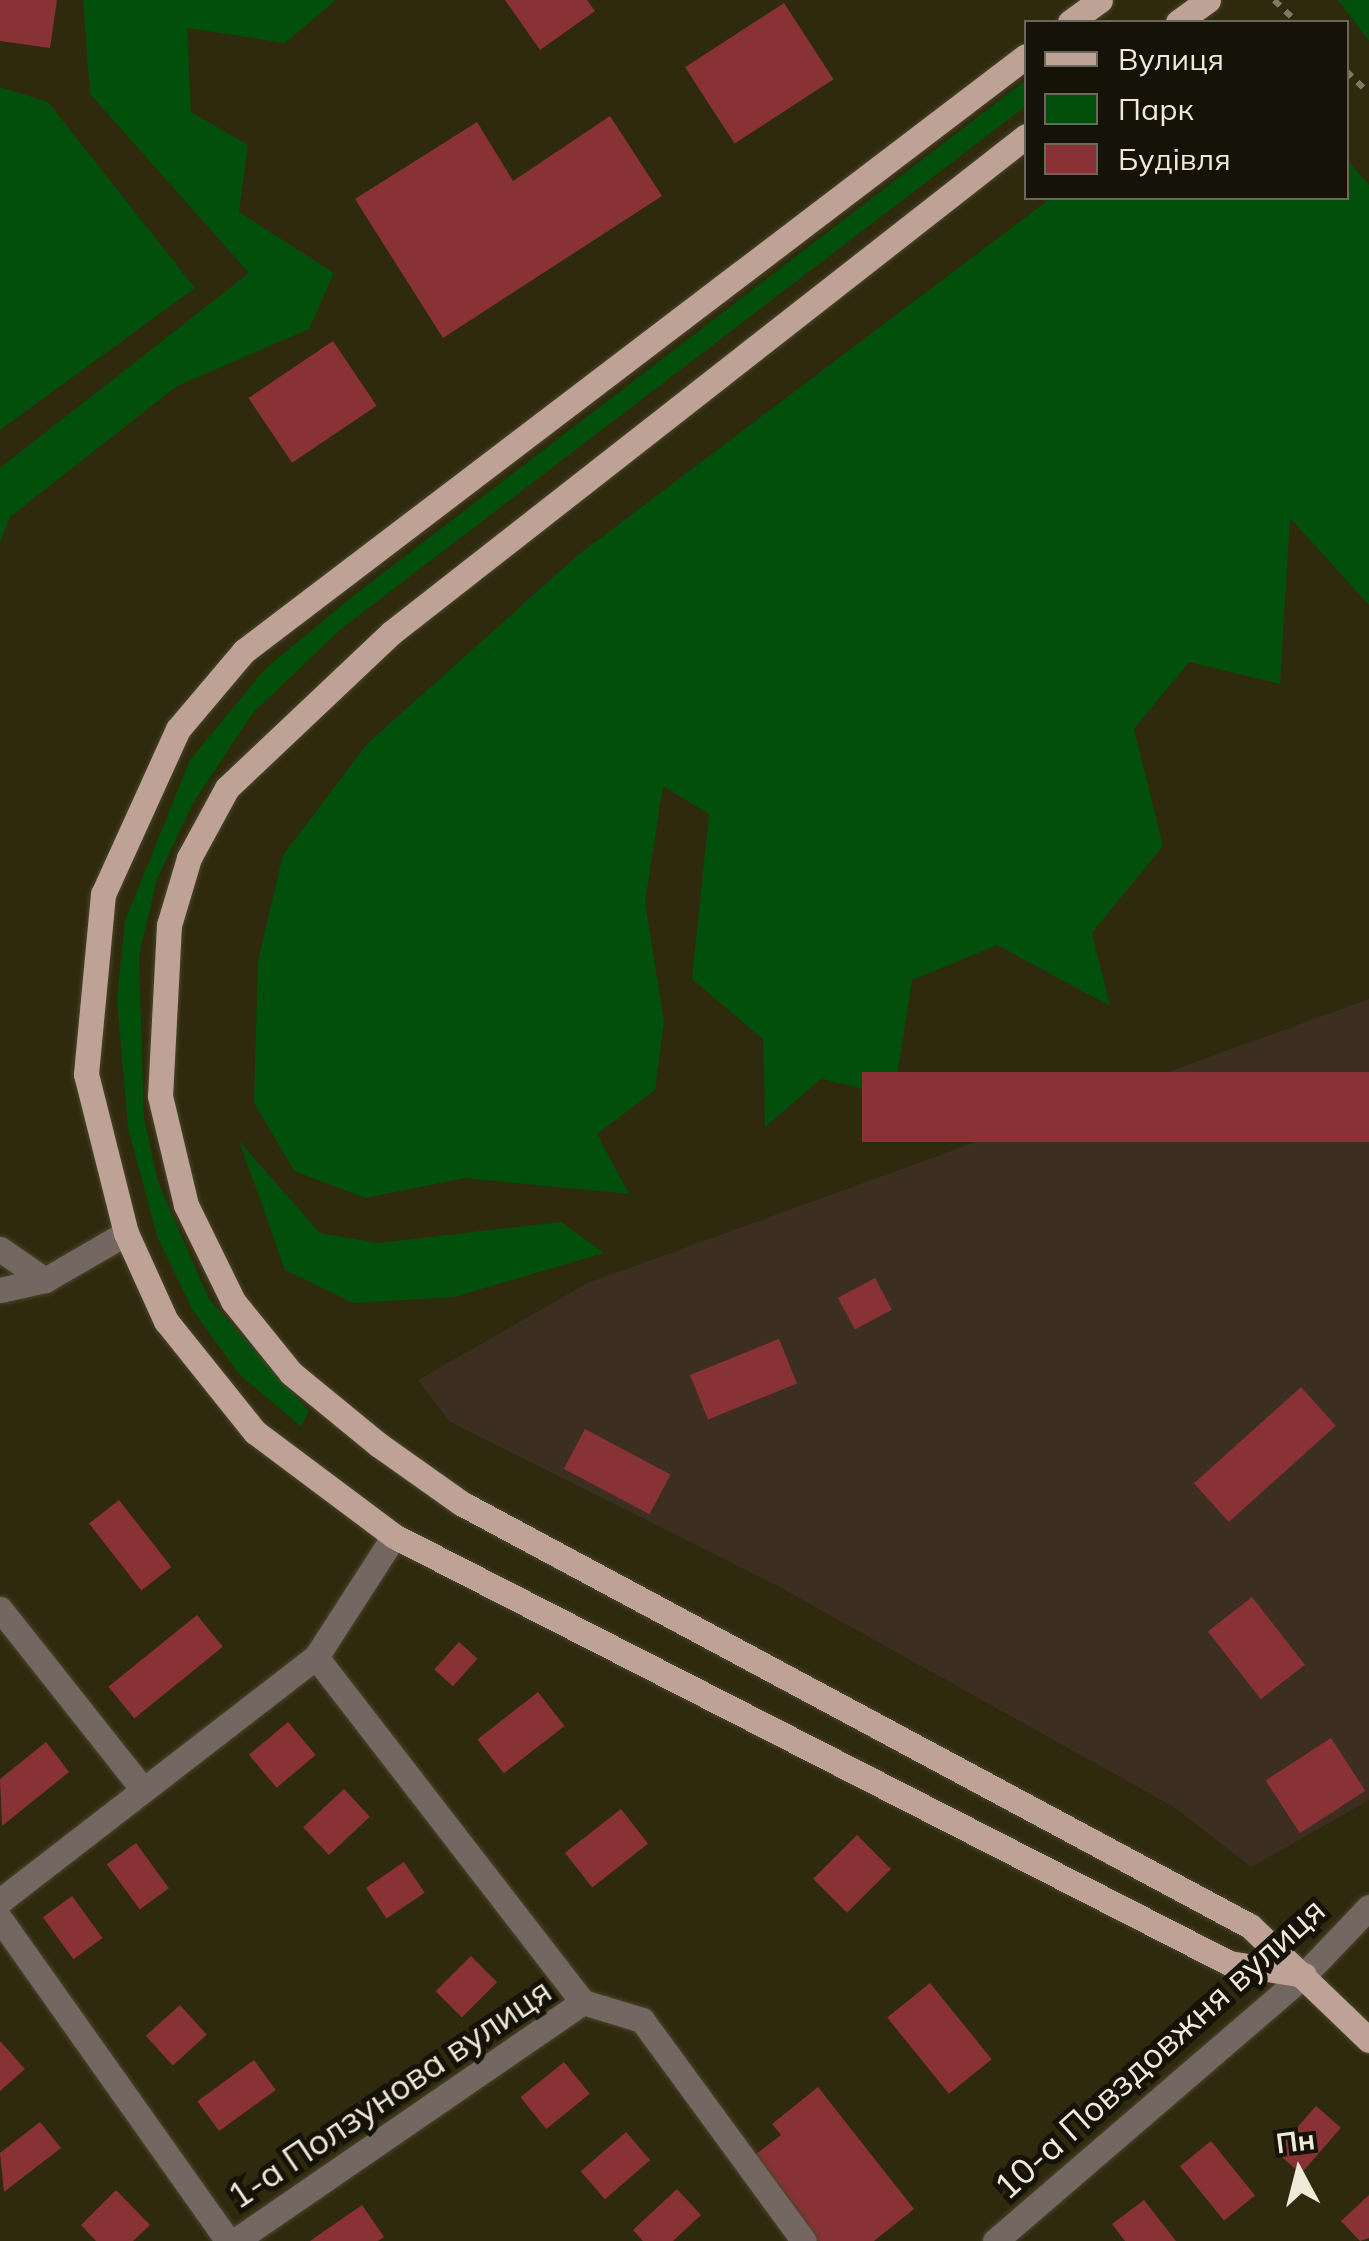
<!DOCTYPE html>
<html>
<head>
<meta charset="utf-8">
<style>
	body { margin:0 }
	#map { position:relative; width:1369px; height:2241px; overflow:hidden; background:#2f2a0e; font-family:Mulish,sans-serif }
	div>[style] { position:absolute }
	.industrial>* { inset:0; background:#3c2e21 }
	.green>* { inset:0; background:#024f0c }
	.building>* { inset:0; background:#893235; transform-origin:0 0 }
	.path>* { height:6px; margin-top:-3px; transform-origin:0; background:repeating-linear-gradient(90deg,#7d7962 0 8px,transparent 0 16px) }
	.roads { filter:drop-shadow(0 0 2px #4a452b) drop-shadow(0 0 2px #4a452b) }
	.minor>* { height:25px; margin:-12.5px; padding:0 12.5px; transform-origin:12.5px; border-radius:12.5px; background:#746660 }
	.major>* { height:25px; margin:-12.5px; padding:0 12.5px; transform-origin:12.5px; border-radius:12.5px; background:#bea296 }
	span { translate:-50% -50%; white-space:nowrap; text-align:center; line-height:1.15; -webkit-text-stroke:10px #151207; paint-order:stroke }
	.street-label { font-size:35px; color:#edeada }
	.legend { position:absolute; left:1024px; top:20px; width:325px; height:180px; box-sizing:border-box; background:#151207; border:2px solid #6b685b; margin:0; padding:12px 18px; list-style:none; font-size:30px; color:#edeada }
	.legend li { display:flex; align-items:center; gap:20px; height:50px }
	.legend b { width:50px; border:2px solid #6b685b }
	.north { position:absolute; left:1249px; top:2121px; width:100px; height:100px; -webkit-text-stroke:8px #151207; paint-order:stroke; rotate:353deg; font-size:28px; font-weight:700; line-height:40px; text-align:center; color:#edeada }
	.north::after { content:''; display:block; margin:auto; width:35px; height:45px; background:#edeada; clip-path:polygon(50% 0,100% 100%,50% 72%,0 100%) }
</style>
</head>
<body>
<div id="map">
	<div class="industrial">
		<div style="clip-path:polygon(1369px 999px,1369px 1800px,1251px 1867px,1174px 1807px,772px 1583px,449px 1421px,418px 1380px,588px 1283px)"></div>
	</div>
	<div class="green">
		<div style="clip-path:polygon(83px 0,336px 0,285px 43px,187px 28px,191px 112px,248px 145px,239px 212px,334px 273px,309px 329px,177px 386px,10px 517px,0 543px,0 468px,249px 273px,90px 94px)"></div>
		<div style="clip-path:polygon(1338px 0,1369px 0,1369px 41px)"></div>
		<div style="clip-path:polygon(1026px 80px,1026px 106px,341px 629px,253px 713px,193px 803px,157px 879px,139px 955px,144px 1119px,158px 1182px,209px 1299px,309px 1411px,301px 1426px,240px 1375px,192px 1309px,157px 1236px,128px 1128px,117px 999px,125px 921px,190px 760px,265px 669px,357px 593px)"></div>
		<div style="clip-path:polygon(0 87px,48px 102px,195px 288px,0 430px)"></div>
		<div style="clip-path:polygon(1347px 160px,1369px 185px,1369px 605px,1290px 518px,1280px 684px,1189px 662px,1134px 729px,1163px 846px,1092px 933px,1110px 1006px,997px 945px,912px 980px,894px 1096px,821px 1079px,765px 1127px,763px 1039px,692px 979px,709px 814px,663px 786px,645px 902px,664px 1021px,655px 1090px,597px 1134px,629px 1194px,465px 1178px,365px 1198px,294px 1171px,254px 1103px,258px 961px,283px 855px,367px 744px,578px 555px,1051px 198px,1346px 198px)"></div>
		<div style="clip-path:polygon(239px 1141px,320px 1233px,378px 1243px,561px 1222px,604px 1253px,454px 1297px,353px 1303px,285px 1270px)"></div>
	</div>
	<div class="building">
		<div style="clip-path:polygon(0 0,57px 0,50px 48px,0 41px)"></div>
		<div style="clip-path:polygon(505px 0,587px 0,595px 11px,540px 50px)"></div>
		<div style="left:784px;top:3px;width:91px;height:118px;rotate:57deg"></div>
		<div style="clip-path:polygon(610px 116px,662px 196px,443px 338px,355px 199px,477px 122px,513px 181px)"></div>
		<div style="left:333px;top:341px;width:78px;height:102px;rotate:56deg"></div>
		<div style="left:1369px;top:1072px;width:70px;height:507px;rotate:90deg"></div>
		<div style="left:875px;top:1278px;width:36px;height:42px;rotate:62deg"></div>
		<div style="left:779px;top:1339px;width:48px;height:96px;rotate:68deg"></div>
		<div style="left:1301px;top:1387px;width:52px;height:144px;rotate:48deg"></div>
		<div style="left:585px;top:1429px;width:97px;height:45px;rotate:28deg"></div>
		<div style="left:119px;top:1500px;width:85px;height:38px;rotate:52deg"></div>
		<div style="left:1252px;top:1597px;width:86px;height:56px;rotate:52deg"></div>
		<div style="left:197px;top:1615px;width:41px;height:114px;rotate:51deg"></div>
		<div style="left:459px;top:1642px;width:25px;height:37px;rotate:42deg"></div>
		<div style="left:538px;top:1692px;width:43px;height:77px;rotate:52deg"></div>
		<div style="left:288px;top:1722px;width:43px;height:51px;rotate:50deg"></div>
		<div style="left:1331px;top:1738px;width:63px;height:78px;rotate:57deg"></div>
		<div style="clip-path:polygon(46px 1742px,69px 1772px,2px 1826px,0 1779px)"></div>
		<div style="left:344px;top:1789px;width:38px;height:56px;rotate:47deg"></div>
		<div style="left:621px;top:1809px;width:44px;height:71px;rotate:52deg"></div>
		<div style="left:857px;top:1835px;width:48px;height:62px;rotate:45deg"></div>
		<div style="left:136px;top:1843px;width:56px;height:36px;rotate:54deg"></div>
		<div style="left:404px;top:1862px;width:37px;height:46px;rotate:56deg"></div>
		<div style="left:72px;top:1896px;width:52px;height:36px;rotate:54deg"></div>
		<div style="left:471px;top:1956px;width:37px;height:50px;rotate:45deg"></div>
		<div style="left:930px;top:1983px;width:98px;height:55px;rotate:51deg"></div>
		<div style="left:180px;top:2005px;width:40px;height:46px;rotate:48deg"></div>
		<div style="clip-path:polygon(0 2041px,25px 2069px,0 2091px)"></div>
		<div style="left:254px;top:2060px;width:37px;height:70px;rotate:54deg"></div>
		<div style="left:564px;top:2062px;width:41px;height:56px;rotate:51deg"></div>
		<div style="clip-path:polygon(818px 2087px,914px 2209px,874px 2241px,818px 2241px,751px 2158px,781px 2135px,772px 2124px)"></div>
		<div style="left:1316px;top:2106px;width:33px;height:61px;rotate:41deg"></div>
		<div style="clip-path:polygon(40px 2122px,61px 2148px,4px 2192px,0 2153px)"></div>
		<div style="left:626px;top:2132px;width:37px;height:60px;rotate:49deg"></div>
		<div style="left:1211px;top:2141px;width:70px;height:40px;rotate:51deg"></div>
		<div style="clip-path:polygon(677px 2189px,701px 2215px,673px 2241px,643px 2241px,633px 2230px)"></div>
		<div style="clip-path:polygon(116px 2190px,150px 2225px,133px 2241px,96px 2241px,81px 2225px)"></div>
		<div style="clip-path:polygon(1369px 2195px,1369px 2238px,1360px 2241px,1341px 2221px)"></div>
		<div style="clip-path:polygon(1144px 2200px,1176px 2241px,1125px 2241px,1112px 2224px)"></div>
		<div style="clip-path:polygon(362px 2205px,384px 2237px,378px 2241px,310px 2241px)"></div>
	</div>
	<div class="path">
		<div style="left:1274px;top:0;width:32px;rotate:44deg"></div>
		<div style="left:1346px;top:71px;width:32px;rotate:44deg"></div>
	</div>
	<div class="roads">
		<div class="minor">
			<div style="left:0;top:1249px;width:55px;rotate:34.6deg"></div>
			<div style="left:0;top:1290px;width:46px;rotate:-12.5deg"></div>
			<div style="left:45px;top:1280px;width:94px;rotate:-30.1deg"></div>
			<div style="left:0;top:1609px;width:227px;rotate:51.6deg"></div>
			<div style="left:316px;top:1657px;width:436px;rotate:52.3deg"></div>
			<div style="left:583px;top:2002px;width:62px;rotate:17deg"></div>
			<div style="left:642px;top:2020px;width:274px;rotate:53.8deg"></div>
			<div style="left:0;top:1901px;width:399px;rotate:-37.7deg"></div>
			<div style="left:316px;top:1657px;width:144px;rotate:-57.2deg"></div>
			<div style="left:0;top:1919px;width:395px;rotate:54.7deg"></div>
			<div style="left:235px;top:2241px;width:422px;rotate:-34.5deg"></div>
			<div style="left:995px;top:2241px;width:408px;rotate:-40.7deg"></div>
			<div style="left:1304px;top:1975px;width:94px;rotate:-46.3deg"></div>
		</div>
		<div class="major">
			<div style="left:1070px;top:22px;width:37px;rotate:-36deg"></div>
			<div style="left:1178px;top:22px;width:37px;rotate:-36deg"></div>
			<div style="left:1026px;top:56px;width:983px;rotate:142.73deg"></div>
			<div style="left:244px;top:651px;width:102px;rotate:130.2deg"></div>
			<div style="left:178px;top:729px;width:181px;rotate:114.4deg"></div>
			<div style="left:103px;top:894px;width:181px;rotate:95.4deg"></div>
			<div style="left:86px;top:1074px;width:164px;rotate:75.9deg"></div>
			<div style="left:126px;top:1233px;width:97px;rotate:65.6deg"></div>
			<div style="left:166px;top:1321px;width:142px;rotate:51.3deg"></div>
			<div style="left:255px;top:1432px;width:174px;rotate:36.8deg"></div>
			<div style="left:394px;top:1536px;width:938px;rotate:27.08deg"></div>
			<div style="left:1229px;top:1963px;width:76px;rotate:9.1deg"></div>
			<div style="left:1026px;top:136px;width:806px;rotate:141.95deg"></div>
			<div style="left:391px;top:633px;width:226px;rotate:136.6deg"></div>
			<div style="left:227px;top:788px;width:80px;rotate:118.5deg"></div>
			<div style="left:189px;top:858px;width:70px;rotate:106.6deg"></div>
			<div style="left:169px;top:925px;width:171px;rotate:93deg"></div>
			<div style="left:160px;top:1096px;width:112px;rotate:76.6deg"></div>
			<div style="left:186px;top:1205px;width:107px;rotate:63.9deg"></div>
			<div style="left:233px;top:1301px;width:92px;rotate:51.1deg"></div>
			<div style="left:291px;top:1373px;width:114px;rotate:39.3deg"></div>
			<div style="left:379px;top:1445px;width:100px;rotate:35.3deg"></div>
			<div style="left:461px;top:1503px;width:895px;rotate:28.2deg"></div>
			<div style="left:1250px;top:1926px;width:165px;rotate:43.8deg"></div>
		</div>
	</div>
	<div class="street-label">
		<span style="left:1159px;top:2048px;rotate:-42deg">10-а Повздовжня вулиця</span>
		<span style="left:389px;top:2093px;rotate:-34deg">1-а Ползунова вулиця</span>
	</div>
	<ul class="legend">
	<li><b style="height:12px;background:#bea296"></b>Вулиця</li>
	<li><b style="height:28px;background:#024f0c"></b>Парк</li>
	<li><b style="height:28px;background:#893235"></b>Будівля</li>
	</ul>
	<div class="north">Пн</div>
</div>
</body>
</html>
